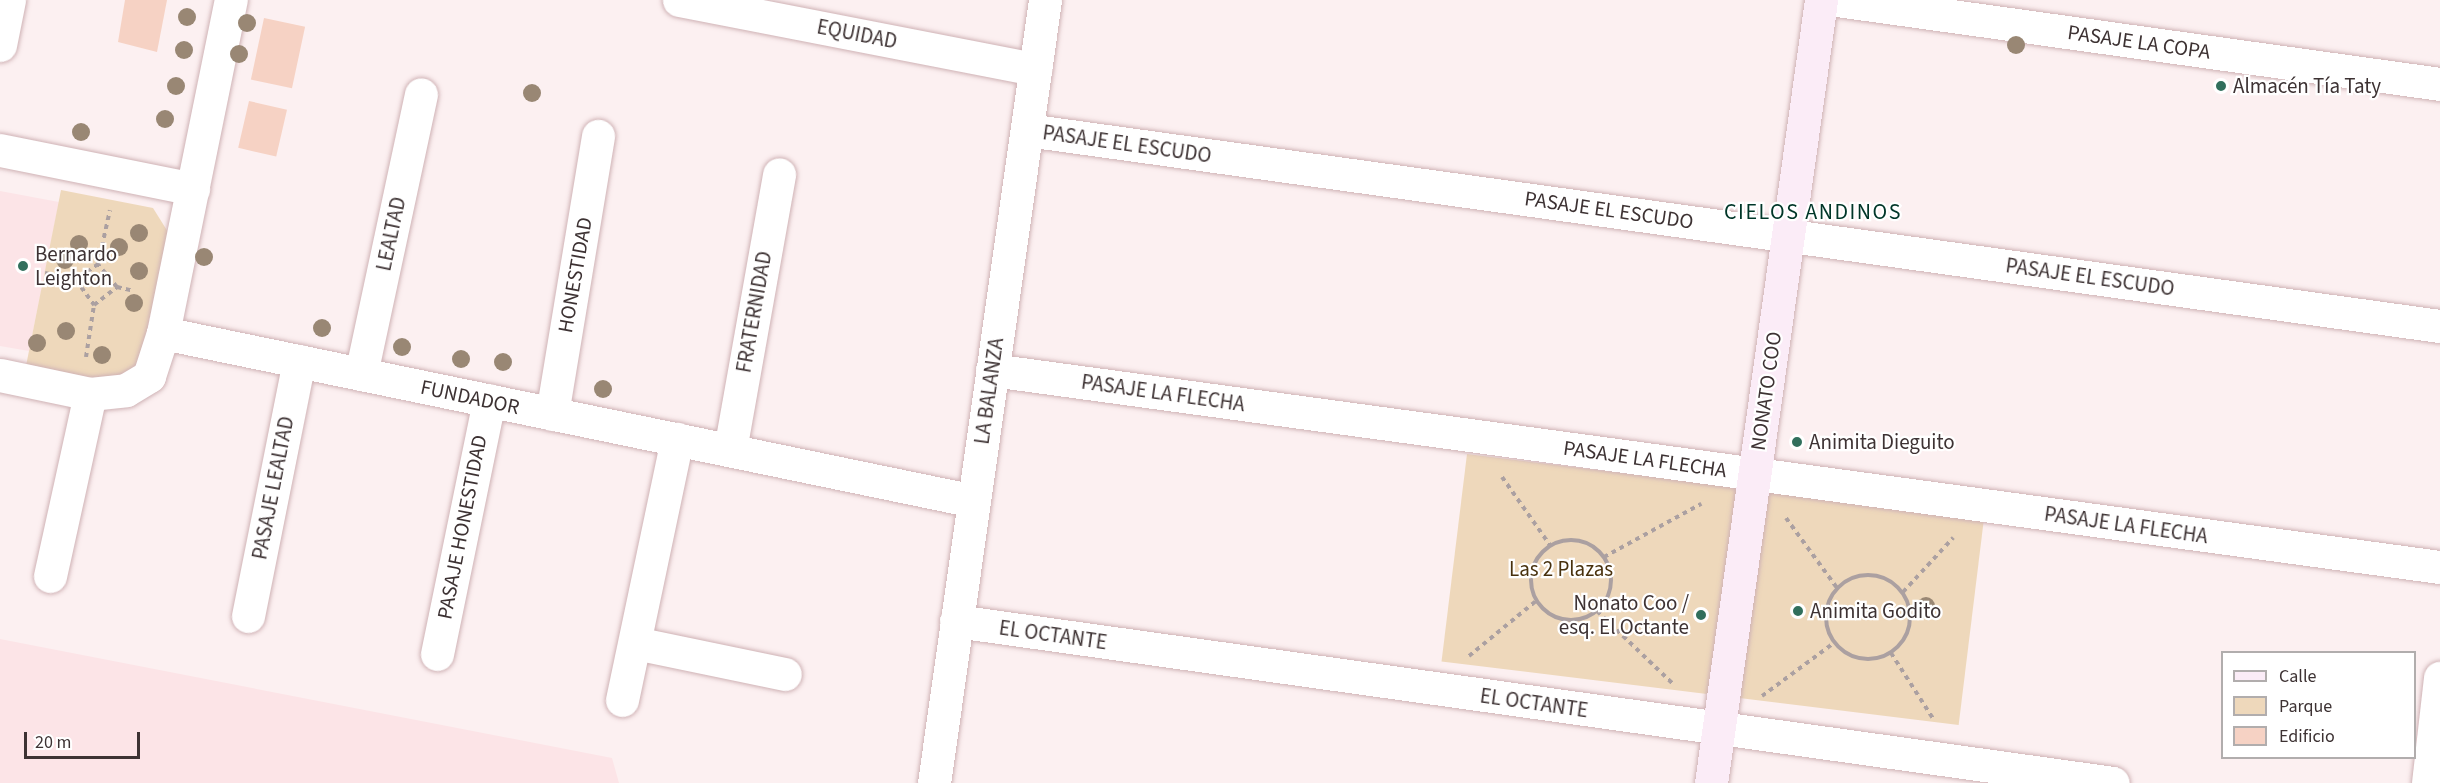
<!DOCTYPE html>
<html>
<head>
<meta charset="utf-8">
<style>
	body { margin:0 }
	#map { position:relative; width:2440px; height:783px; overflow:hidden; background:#fcf0f1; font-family:"Source Sans 3",sans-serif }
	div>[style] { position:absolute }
	.built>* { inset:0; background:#fce4e7 }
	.green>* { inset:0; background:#eed8bb; transform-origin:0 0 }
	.building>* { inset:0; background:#f6d2c4; transform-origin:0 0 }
	.path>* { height:4px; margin-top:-2px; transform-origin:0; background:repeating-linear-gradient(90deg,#aba0a1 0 4.5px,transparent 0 9px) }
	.path>.ring { margin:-2px; padding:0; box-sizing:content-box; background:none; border:4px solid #aba0a1; border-radius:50% }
	.roads { filter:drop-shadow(0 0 2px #cfb2b5) drop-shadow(0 0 2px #cfb2b5) }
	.minor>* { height:33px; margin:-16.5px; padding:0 16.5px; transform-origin:16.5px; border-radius:16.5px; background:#fff }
	.secondary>* { height:33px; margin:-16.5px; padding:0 16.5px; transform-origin:16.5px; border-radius:16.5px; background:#fbecf7 }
	.trees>* { width:18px; height:18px; margin:-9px; border-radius:50%; background:#998774 }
	.dots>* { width:16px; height:16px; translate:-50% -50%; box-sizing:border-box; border:3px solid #fff; border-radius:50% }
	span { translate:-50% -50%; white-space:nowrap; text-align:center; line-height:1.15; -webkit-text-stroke:4.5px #fff; paint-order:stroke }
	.street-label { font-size:21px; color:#3d3233 }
	.poi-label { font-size:21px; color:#3d3233 }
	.left { translate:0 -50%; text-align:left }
	.right { translate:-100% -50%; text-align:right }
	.park-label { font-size:21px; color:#48310d }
	.neighbourhood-label { font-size:22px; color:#003628; letter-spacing:1.5px }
	.legend { position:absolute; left:2221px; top:651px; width:195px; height:108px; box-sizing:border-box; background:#fff; border:2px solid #b1adad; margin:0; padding:8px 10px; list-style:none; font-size:18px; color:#3d3233 }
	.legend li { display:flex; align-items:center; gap:12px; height:30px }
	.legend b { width:30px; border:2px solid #b1adad }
	.scale { position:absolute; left:24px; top:732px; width:116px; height:27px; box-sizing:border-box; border:3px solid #3d3233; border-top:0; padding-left:8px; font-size:18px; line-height:21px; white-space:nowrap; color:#3d3233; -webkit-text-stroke:4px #fff; paint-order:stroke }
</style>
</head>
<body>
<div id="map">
	<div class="built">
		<div style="clip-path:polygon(0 191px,59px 202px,29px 351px,0 346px)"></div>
		<div style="clip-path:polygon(0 639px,612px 758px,619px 783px,0 783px)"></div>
	</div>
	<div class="green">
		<div style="clip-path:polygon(61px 190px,153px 208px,168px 232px,140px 364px,115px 383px,26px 366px)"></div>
		<div style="left:1467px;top:454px;width:521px;height:209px;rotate:7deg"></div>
	</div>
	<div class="building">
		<div style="clip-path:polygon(125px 0,167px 0,157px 52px,118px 42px)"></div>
		<div style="left:264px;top:18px;width:42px;height:63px;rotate:12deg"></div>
		<div style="left:249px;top:101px;width:39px;height:48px;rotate:13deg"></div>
	</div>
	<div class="path">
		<div style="left:98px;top:264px;width:55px;rotate:-77.5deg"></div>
		<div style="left:45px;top:273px;width:32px;rotate:13deg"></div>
		<div style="left:76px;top:280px;width:31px;rotate:54deg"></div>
		<div style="left:94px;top:305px;width:29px;rotate:-38deg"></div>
		<div style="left:117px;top:287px;width:30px;rotate:-130deg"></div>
		<div style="left:98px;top:264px;width:27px;rotate:144deg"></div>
		<div style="left:117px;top:287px;width:17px;rotate:13deg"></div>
		<div style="left:86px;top:357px;width:53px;rotate:-81.3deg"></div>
		<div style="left:1502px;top:477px;width:83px;rotate:54.8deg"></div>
		<div style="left:1786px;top:518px;width:87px;rotate:53.9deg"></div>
		<div class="ring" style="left:1531px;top:540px;width:76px;height:76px"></div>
		<div style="left:1604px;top:557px;width:111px;rotate:-28.7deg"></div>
		<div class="ring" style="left:1826px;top:575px;width:80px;height:80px"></div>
		<div style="left:1903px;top:592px;width:74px;rotate:-47.2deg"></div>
		<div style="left:1597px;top:611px;width:104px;rotate:43.8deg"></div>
		<div style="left:1891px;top:653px;width:80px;rotate:57.3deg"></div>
		<div style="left:1469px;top:656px;width:87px;rotate:-39.4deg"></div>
		<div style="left:1762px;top:696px;width:89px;rotate:-36.4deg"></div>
	</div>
	<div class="roads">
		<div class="minor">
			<div style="left:679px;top:0;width:363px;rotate:11deg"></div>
			<div style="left:1837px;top:0;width:609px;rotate:7.93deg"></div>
			<div style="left:0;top:45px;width:46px;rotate:-78.7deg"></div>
			<div style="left:1027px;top:130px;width:1427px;rotate:7.9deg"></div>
			<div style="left:0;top:150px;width:197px;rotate:11.4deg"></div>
			<div style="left:163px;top:333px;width:828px;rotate:11.7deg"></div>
			<div style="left:992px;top:370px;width:1461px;rotate:7.75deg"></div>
			<div style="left:361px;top:374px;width:286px;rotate:-77.9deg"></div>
			<div style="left:0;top:375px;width:92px;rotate:11.9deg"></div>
			<div style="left:90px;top:394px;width:36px;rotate:-6deg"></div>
			<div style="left:126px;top:390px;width:27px;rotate:-31deg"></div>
			<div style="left:149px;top:376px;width:45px;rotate:-72deg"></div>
			<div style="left:163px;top:333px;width:340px;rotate:-78.5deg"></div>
			<div style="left:552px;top:414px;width:282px;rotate:-80.6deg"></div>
			<div style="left:730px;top:450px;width:280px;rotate:-79.9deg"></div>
			<div style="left:50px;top:576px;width:186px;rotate:-77.6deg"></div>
			<div style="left:248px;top:616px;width:260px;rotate:-78.7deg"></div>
			<div style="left:956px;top:621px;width:1168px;rotate:7.97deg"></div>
			<div style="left:635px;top:643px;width:153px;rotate:11.7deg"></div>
			<div style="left:437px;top:654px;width:259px;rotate:-78.4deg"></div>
			<div style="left:622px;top:700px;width:267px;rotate:-78.1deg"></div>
			<div style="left:934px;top:783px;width:791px;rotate:-81.93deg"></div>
			<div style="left:2428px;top:783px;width:106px;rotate:-83.5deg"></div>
		</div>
		<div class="secondary">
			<div style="left:1711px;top:783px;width:791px;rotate:-82deg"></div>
		</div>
	</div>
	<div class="trees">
		<div style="left:187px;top:17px"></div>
		<div style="left:247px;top:23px"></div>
		<div style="left:2016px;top:45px"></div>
		<div style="left:184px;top:50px"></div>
		<div style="left:239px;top:54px"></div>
		<div style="left:176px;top:86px"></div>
		<div style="left:532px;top:93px"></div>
		<div style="left:165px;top:119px"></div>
		<div style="left:81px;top:132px"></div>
		<div style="left:139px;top:233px"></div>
		<div style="left:79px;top:244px"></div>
		<div style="left:119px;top:247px"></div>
		<div style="left:204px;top:257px"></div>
		<div style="left:65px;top:260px"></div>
		<div style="left:139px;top:271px"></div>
		<div style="left:134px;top:303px"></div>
		<div style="left:322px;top:328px"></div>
		<div style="left:66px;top:331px"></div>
		<div style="left:37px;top:343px"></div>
		<div style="left:402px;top:347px"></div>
		<div style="left:102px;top:355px"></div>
		<div style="left:461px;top:359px"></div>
		<div style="left:503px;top:362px"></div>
		<div style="left:603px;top:389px"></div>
		<div style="left:1926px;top:606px"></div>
	</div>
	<div class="dots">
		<div style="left:2221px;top:86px;background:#316f5c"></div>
		<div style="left:23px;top:266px;background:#316f5c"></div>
		<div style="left:1797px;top:442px;background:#316f5c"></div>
		<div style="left:1798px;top:611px;background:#316f5c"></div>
		<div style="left:1701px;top:615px;background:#316f5c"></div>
	</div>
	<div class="street-label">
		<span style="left:857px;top:34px;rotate:11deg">EQUIDAD</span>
		<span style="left:2139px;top:42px;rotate:8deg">PASAJE LA COPA</span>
		<span style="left:1127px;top:144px;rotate:8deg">PASAJE EL ESCUDO</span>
		<span style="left:1609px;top:210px;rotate:8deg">PASAJE EL ESCUDO</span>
		<span style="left:391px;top:234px;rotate:-78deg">LEALTAD</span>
		<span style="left:575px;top:275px;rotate:-80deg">HONESTIDAD</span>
		<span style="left:2090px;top:277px;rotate:8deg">PASAJE EL ESCUDO</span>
		<span style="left:754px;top:312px;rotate:-80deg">FRATERNIDAD</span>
		<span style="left:989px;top:391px;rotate:-82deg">LA BALANZA</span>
		<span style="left:1766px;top:391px;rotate:-82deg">NONATO COO</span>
		<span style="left:1163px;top:393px;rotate:8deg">PASAJE LA FLECHA</span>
		<span style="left:470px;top:397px;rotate:12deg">FUNDADOR</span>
		<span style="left:1645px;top:459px;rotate:8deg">PASAJE LA FLECHA</span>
		<span style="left:273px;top:488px;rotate:-79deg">PASAJE LEALTAD</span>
		<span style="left:2126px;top:525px;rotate:8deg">PASAJE LA FLECHA</span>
		<span style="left:462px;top:527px;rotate:-79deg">PASAJE HONESTIDAD</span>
		<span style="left:1053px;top:635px;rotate:8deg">EL OCTANTE</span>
		<span style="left:1534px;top:703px;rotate:8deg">EL OCTANTE</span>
	</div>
	<div class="poi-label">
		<span class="left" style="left:2233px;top:86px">Almacén Tía Taty</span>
		<span class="left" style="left:35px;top:266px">Bernardo<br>Leighton</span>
		<span class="left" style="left:1809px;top:442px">Animita Dieguito</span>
		<span class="right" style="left:1689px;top:615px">Nonato Coo /<br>esq. El Octante</span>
		<span class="left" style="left:1810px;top:611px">Animita Godito</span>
	</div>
	<div class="park-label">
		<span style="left:1561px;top:569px">Las 2 Plazas</span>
	</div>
	<div class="neighbourhood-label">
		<span style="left:1813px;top:213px">CIELOS ANDINOS</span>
	</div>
	<ul class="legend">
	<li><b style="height:8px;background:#fbecf7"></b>Calle</li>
	<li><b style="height:16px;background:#eed8bb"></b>Parque</li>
	<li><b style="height:16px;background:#f6d2c4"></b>Edificio</li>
	</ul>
	<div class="scale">20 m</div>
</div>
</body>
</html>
